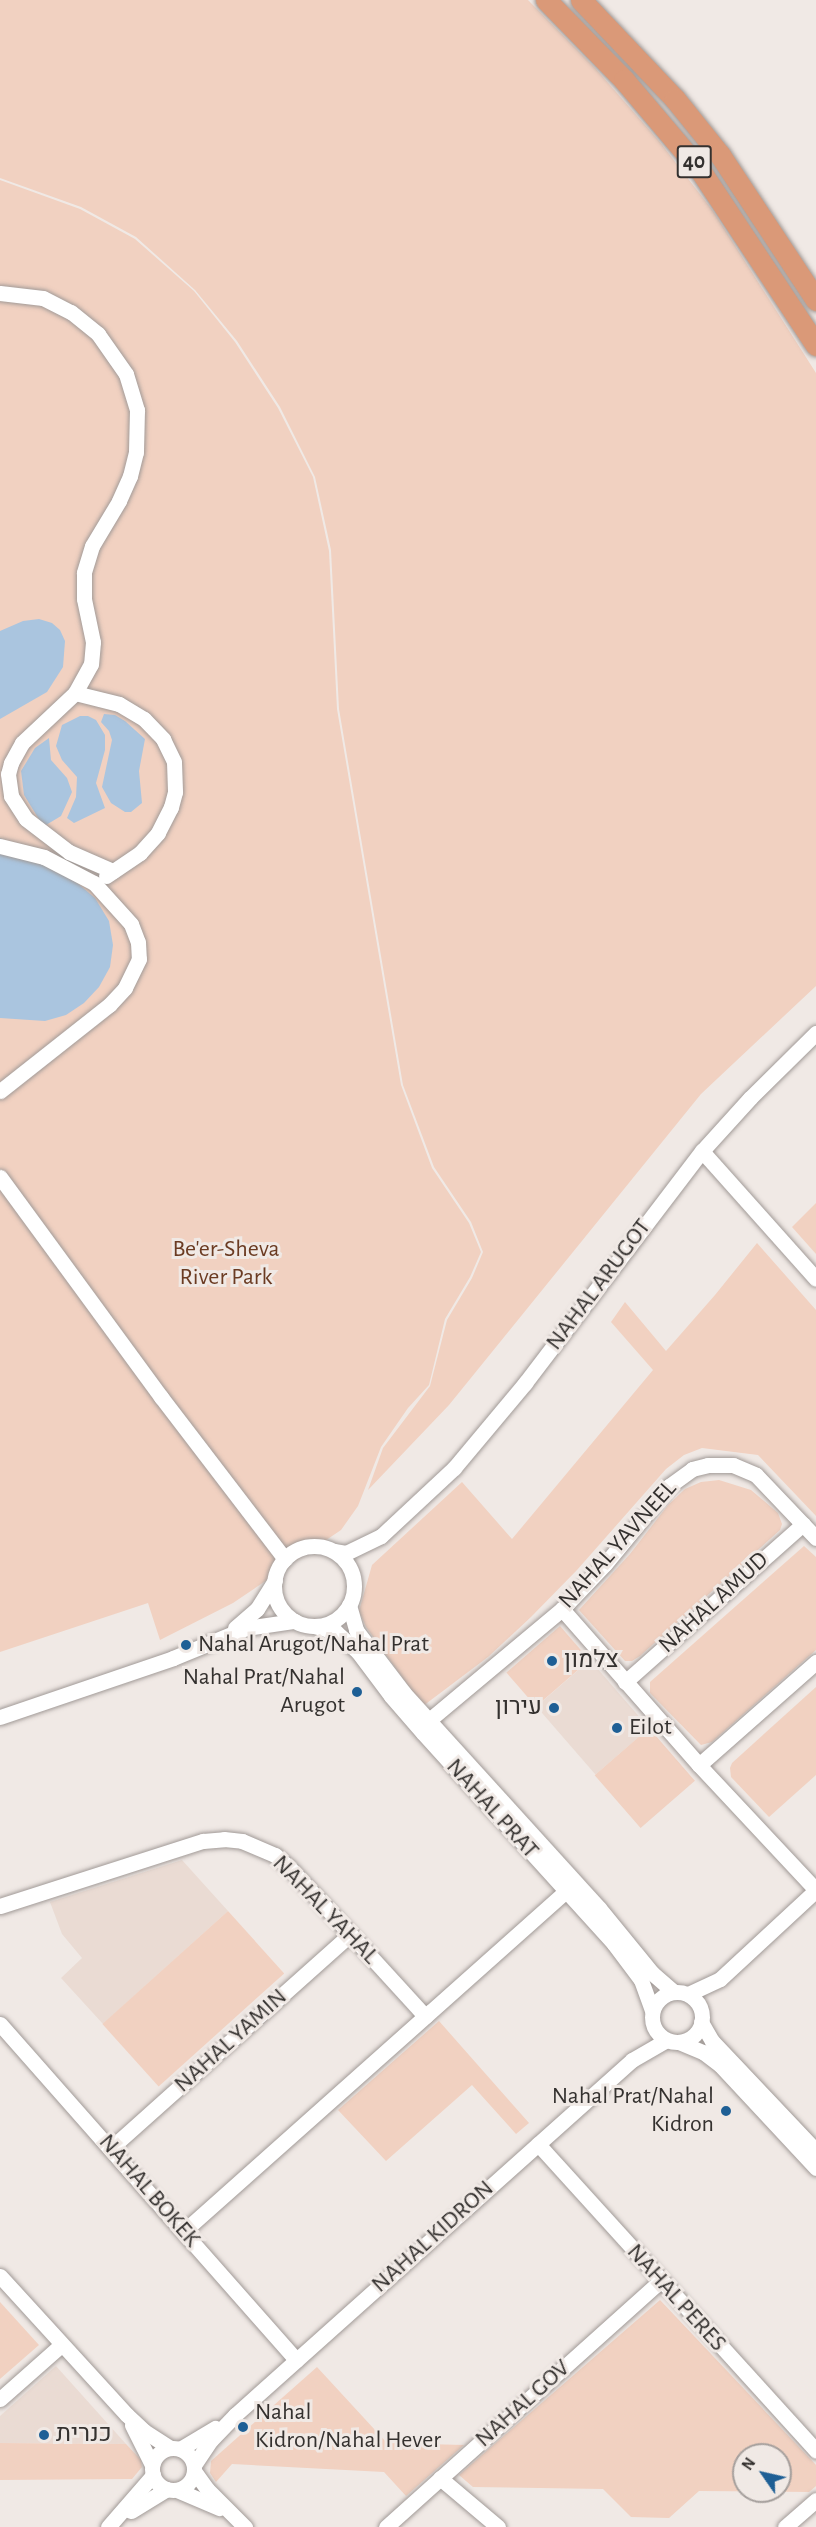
<!DOCTYPE html>
<html>
<head>
<meta charset="utf-8">
<style>
	body { margin:0 }
	#map { position:relative; width:816px; height:2527px; overflow:hidden; background:#f0e9e5; font-family:"Alegreya Sans",Heebo,sans-serif }
	div>[style] { position:absolute }
	.built>* { inset:0; background:#eadbd3; transform-origin:0 0 }
	.green>* { inset:0; background:#f1d1c1; transform-origin:0 0 }
	.water>* { inset:0; background:#aac5df }
	.roads { filter:drop-shadow(0 0 2px #a19a97) drop-shadow(0 0 2px #a19a97) }
	.minor>* { height:15px; margin:-7.5px; padding:0 7.5px; transform-origin:7.5px; border-radius:7.5px; background:#fff }
	.minor>.ring { margin:-7.5px; padding:0; box-sizing:content-box; background:none; border:15px solid #fff; border-radius:50% }
	.highway>* { height:21px; margin:-10.5px; padding:0 10.5px; transform-origin:10.5px; border-radius:10.5px; background:#da9978 }
	.dots>* { width:16px; height:16px; translate:-50% -50%; box-sizing:border-box; border:3px solid #f0e9e5; border-radius:50% }
	span { translate:-50% -50%; white-space:nowrap; text-align:center; line-height:1.15; -webkit-text-stroke:6px #f0e9e5; paint-order:stroke }
	.shield-label span { padding:2px 4px; background:#f0e9e5; border:2px solid; border-radius:4px; -webkit-text-stroke-width:0 }
	.shield-label { font-size:22px; color:#34312f; font-weight:700 }
	.park-label { font-size:24px; color:#6b3b22 }
	.street-label { font-size:24px; color:#34312f }
	.poi-label { font-size:24px; color:#34312f }
	.left { translate:0 -50%; text-align:left }
	.right { translate:-100% -50%; text-align:right }
	.north { position:absolute; left:732px; top:2443px; width:60px; height:60px; box-sizing:border-box; background:#f0e9e5; border:2px solid #a59f9c; border-radius:50%; rotate:304deg; font-size:16px; font-weight:700; line-height:24px; text-align:center; color:#34312f }
	.north::after { content:''; display:block; margin:auto; width:21px; height:27px; background:#1e5f95; clip-path:polygon(50% 0,100% 100%,50% 72%,0 100%) }
</style>
</head>
<body>
<div id="map">
	<div class="built">
		<div style="left:590px;top:1660px;width:90px;height:71px;rotate:49deg"></div>
		<div style="clip-path:polygon(182px 1860px,228px 1911px,103px 2024px,61px 1978px,82px 1958px,62px 1934px,50px 1902px)"></div>
		<div style="clip-path:polygon(56px 2366px,126px 2444px,0 2443px,0 2416px)"></div>
	</div>
	<div class="green">
		<div style="clip-path:polygon(0 0,528px 0,595px 68px,659px 141px,713px 211px,816px 373px,816px 986px,701px 1094px,449px 1405px,368px 1490px,383px 1448px,430px 1386px,447px 1320px,472px 1278px,483px 1252px,471px 1222px,434px 1167px,403px 1085px,339px 709px,331px 550px,315px 477px,280px 407px,237px 341px,195px 290px,136px 237px,81px 207px,0 178px)"></div>
		<div style="clip-path:polygon(0 180px,80px 209px,135px 239px,194px 291px,235px 342px,278px 408px,313px 477px,329px 551px,337px 709px,401px 1085px,432px 1168px,469px 1223px,481px 1252px,470px 1277px,445px 1319px,429px 1385px,408px 1408px,381px 1447px,358px 1506px,341px 1530px,233px 1603px,160px 1640px,148px 1603px,0 1652px)"></div>
		<div style="clip-path:polygon(816px 1203px,816px 1254px,792px 1227px)"></div>
		<div style="clip-path:polygon(757px 1243px,816px 1310px,816px 1516px,758px 1455px,702px 1448px,684px 1455px,666px 1469px,577px 1570px,531px 1617px,488px 1657px,423px 1706px,366px 1627px,359px 1611px,372px 1565px,462px 1482px,512px 1539px,653px 1370px,611px 1322px,625px 1302px,666px 1351px,715px 1295px)"></div>
		<div style="clip-path:polygon(719px 1480px,751px 1490px,778px 1513px,782px 1524px,780px 1530px,640px 1656px,632px 1661px,625px 1661px,579px 1610px,630px 1554px,668px 1505px,685px 1489px,701px 1482px)"></div>
		<div style="clip-path:polygon(804px 1546px,816px 1557px,816px 1650px,712px 1742px,701px 1745px,650px 1693px,650px 1682px)"></div>
		<div style="left:560px;top:1626px;width:45px;height:71px;rotate:49deg"></div>
		<div style="clip-path:polygon(816px 1687px,816px 1775px,769px 1817px,731px 1777px,730px 1768px,732px 1763px)"></div>
		<div style="left:649px;top:1728px;width:70px;height:72px;rotate:49deg"></div>
		<div style="left:228px;top:1911px;width:84px;height:169px;rotate:48deg"></div>
		<div style="clip-path:polygon(439px 2021px,529px 2123px,516px 2134px,472px 2085px,386px 2161px,338px 2110px)"></div>
		<div style="clip-path:polygon(evenodd,660px 2300px,816px 2465px,816px 2486px,809px 2492px,699px 2491px,669px 2518px,631px 2517px,603px 2489px,473px 2487px,459px 2475px,660px 2300px,744px 2455px,780px 2455px,780px 2491px,744px 2491px,744px 2455px)"></div>
		<div style="clip-path:polygon(0 2302px,39px 2345px,0 2379px)"></div>
		<div style="clip-path:polygon(317px 2367px,387px 2443px,464px 2445px,406px 2496px,384px 2472px,232px 2464px,216px 2482px,210px 2473px,211px 2461px)"></div>
		<div style="clip-path:polygon(0 2443px,126px 2444px,141px 2460px,142px 2467px,132px 2479px,0 2480px)"></div>
	</div>
	<div class="water">
		<div style="clip-path:polygon(39px 619px,52px 623px,60px 630px,65px 641px,63px 667px,47px 692px,0 719px,0 631px,23px 621px)"></div>
		<div style="clip-path:polygon(104px 714px,115px 715px,125px 721px,145px 739px,139px 771px,142px 803px,131px 812px,125px 812px,111px 803px,102px 787px,112px 740px,109px 731px,101px 722px)"></div>
		<div style="clip-path:polygon(80px 716px,88px 716px,96px 720px,105px 735px,105px 750px,96px 783px,105px 808px,74px 823px,67px 818px,76px 797px,77px 777px,62px 760px,56px 746px,62px 725px)"></div>
		<div style="clip-path:polygon(49px 738px,51px 760px,67px 778px,72px 792px,61px 816px,46px 825px,40px 821px,24px 795px,21px 771px,35px 748px)"></div>
		<div style="clip-path:polygon(0 838px,69px 876px,95px 898px,109px 921px,113px 945px,110px 967px,99px 987px,84px 1003px,66px 1015px,45px 1021px,0 1018px)"></div>
	</div>
	<div class="roads">
		<div class="minor">
			<div style="left:0;top:293px;width:43px;rotate:6.6deg"></div>
			<div style="left:43px;top:298px;width:31px;rotate:27deg"></div>
			<div style="left:71px;top:312px;width:35px;rotate:39deg"></div>
			<div style="left:98px;top:334px;width:49px;rotate:55deg"></div>
			<div style="left:126px;top:374px;width:38px;rotate:73deg"></div>
			<div style="left:137px;top:410px;width:42px;rotate:91.4deg"></div>
			<div style="left:136px;top:452px;width:25px;rotate:104deg"></div>
			<div style="left:130px;top:476px;width:27px;rotate:114deg"></div>
			<div style="left:119px;top:501px;width:52px;rotate:121deg"></div>
			<div style="left:92px;top:546px;width:28px;rotate:107deg"></div>
			<div style="left:84px;top:573px;width:26px;rotate:90deg"></div>
			<div style="left:84px;top:599px;width:44px;rotate:78.2deg"></div>
			<div style="left:93px;top:642px;width:22px;rotate:95deg"></div>
			<div style="left:91px;top:664px;width:33px;rotate:119deg"></div>
			<div style="left:75px;top:693px;width:73px;rotate:136.7deg"></div>
			<div style="left:22px;top:743px;width:23px;rotate:119deg"></div>
			<div style="left:11px;top:763px;width:11px;rotate:105deg"></div>
			<div style="left:8px;top:774px;width:22px;rotate:82deg"></div>
			<div style="left:11px;top:796px;width:27px;rotate:57deg"></div>
			<div style="left:26px;top:819px;width:54px;rotate:37.5deg"></div>
			<div style="left:69px;top:852px;width:48px;rotate:23.4deg"></div>
			<div style="left:75px;top:693px;width:45px;rotate:14deg"></div>
			<div style="left:119px;top:704px;width:29px;rotate:31deg"></div>
			<div style="left:144px;top:719px;width:28px;rotate:46deg"></div>
			<div style="left:163px;top:739px;width:25px;rotate:64deg"></div>
			<div style="left:174px;top:762px;width:30px;rotate:88deg"></div>
			<div style="left:175px;top:792px;width:16px;rotate:105deg"></div>
			<div style="left:171px;top:807px;width:29px;rotate:117deg"></div>
			<div style="left:158px;top:833px;width:27px;rotate:132deg"></div>
			<div style="left:140px;top:853px;width:41px;rotate:145.9deg"></div>
			<div style="left:0;top:846px;width:45px;rotate:14deg"></div>
			<div style="left:44px;top:857px;width:56px;rotate:27.5deg"></div>
			<div style="left:94px;top:883px;width:55px;rotate:47.9deg"></div>
			<div style="left:131px;top:924px;width:19px;rotate:69deg"></div>
			<div style="left:138px;top:942px;width:17px;rotate:87deg"></div>
			<div style="left:139px;top:959px;width:32px;rotate:116deg"></div>
			<div style="left:125px;top:988px;width:23px;rotate:133deg"></div>
			<div style="left:109px;top:1005px;width:139px;rotate:141.7deg"></div>
			<div style="left:702px;top:1151px;width:171px;rotate:48.3deg"></div>
			<div style="left:0;top:1177px;width:273px;rotate:53.8deg"></div>
			<div style="left:161px;top:1397px;width:204px;rotate:52.6deg"></div>
			<div class="ring" style="left:274px;top:1546px;width:65px;height:65px"></div>
			<div style="left:334px;top:1551px;width:12px;rotate:9deg"></div>
			<div style="left:346px;top:1553px;width:39px;rotate:-26deg"></div>
			<div style="left:381px;top:1536px;width:100px;rotate:-43deg"></div>
			<div style="left:454px;top:1468px;width:111px;rotate:-50.1deg"></div>
			<div style="left:525px;top:1383px;width:292px;rotate:-52.7deg"></div>
			<div style="left:702px;top:1151px;width:72px;rotate:-47.8deg"></div>
			<div style="left:750px;top:1098px;width:93px;rotate:-44.6deg"></div>
			<div style="left:349px;top:1605px;width:26px;rotate:74deg"></div>
			<div style="left:356px;top:1630px;width:79px;rotate:52.7deg"></div>
			<div style="left:404px;top:1693px;width:290px;rotate:47.8deg"></div>
			<div style="left:599px;top:1908px;width:84px;rotate:50.8deg"></div>
			<div style="left:652px;top:1973px;width:29px;rotate:41deg"></div>
			<div style="left:562px;top:1609px;width:208px;rotate:48.7deg"></div>
			<div style="left:699px;top:1765px;width:171px;rotate:46.9deg"></div>
			<div style="left:314px;top:1626px;width:23px;rotate:15deg"></div>
			<div style="left:336px;top:1632px;width:30px;rotate:42deg"></div>
			<div style="left:358px;top:1652px;width:55px;rotate:53.1deg"></div>
			<div style="left:391px;top:1696px;width:49px;rotate:49.1deg"></div>
			<div style="left:423px;top:1733px;width:285px;rotate:47.8deg"></div>
			<div style="left:614px;top:1944px;width:45px;rotate:53.1deg"></div>
			<div style="left:641px;top:1980px;width:32px;rotate:70deg"></div>
			<div style="left:235px;top:1628px;width:29px;rotate:-41deg"></div>
			<div style="left:257px;top:1609px;width:34px;rotate:-58deg"></div>
			<div style="left:625px;top:1682px;width:238px;rotate:-41.6deg"></div>
			<div style="left:0;top:1717px;width:183px;rotate:-18.8deg"></div>
			<div style="left:173px;top:1658px;width:79px;rotate:-22.3deg"></div>
			<div style="left:246px;top:1628px;width:49px;rotate:-8.3deg"></div>
			<div style="left:428px;top:1721px;width:175px;rotate:-39.9deg"></div>
			<div style="left:562px;top:1609px;width:62px;rotate:-46.3deg"></div>
			<div style="left:605px;top:1564px;width:101px;rotate:-50.6deg"></div>
			<div style="left:669px;top:1486px;width:29px;rotate:-36deg"></div>
			<div style="left:692px;top:1469px;width:16px;rotate:-14deg"></div>
			<div style="left:708px;top:1465px;width:25px"></div>
			<div style="left:733px;top:1465px;width:25px;rotate:23deg"></div>
			<div style="left:756px;top:1475px;width:87px;rotate:46.4deg"></div>
			<div style="left:699px;top:1765px;width:156px;rotate:-41.4deg"></div>
			<div style="left:0;top:1906px;width:213px;rotate:-17.8deg"></div>
			<div style="left:203px;top:1841px;width:21px;rotate:-5deg"></div>
			<div style="left:224px;top:1839px;width:18px;rotate:6deg"></div>
			<div style="left:242px;top:1841px;width:36px;rotate:23deg"></div>
			<div style="left:275px;top:1855px;width:18px;rotate:41deg"></div>
			<div style="left:289px;top:1867px;width:202px;rotate:47.6deg"></div>
			<div class="ring" style="left:652px;top:1992px;width:35px;height:35px"></div>
			<div style="left:688px;top:1994px;width:35px;rotate:-25deg"></div>
			<div style="left:720px;top:1979px;width:131px;rotate:-42.8deg"></div>
			<div style="left:701px;top:2022px;width:22px;rotate:60deg"></div>
			<div style="left:712px;top:2041px;width:151px;rotate:46.6deg"></div>
			<div style="left:0;top:2024px;width:448px;rotate:48.6deg"></div>
			<div style="left:679px;top:2042px;width:26px;rotate:23deg"></div>
			<div style="left:703px;top:2052px;width:21px;rotate:37deg"></div>
			<div style="left:720px;top:2065px;width:141px;rotate:47deg"></div>
			<div style="left:538px;top:2144px;width:414px;rotate:47.8deg"></div>
			<div style="left:111px;top:2148px;width:321px;rotate:-41.8deg"></div>
			<div style="left:184px;top:2231px;width:511px;rotate:-41.67deg"></div>
			<div style="left:0;top:2276px;width:188px;rotate:47.6deg"></div>
			<div style="left:127px;top:2415px;width:23px;rotate:43deg"></div>
			<div style="left:144px;top:2431px;width:31px;rotate:33deg"></div>
			<div style="left:0;top:2399px;width:81px;rotate:-41.5deg"></div>
			<div style="left:132px;top:2425px;width:45px;rotate:63.4deg"></div>
			<div class="ring" style="left:152px;top:2448px;width:27px;height:27px"></div>
			<div style="left:180px;top:2449px;width:41px;rotate:-31deg"></div>
			<div style="left:194px;top:2465px;width:30px;rotate:-56deg"></div>
			<div style="left:211px;top:2440px;width:35px;rotate:-46deg"></div>
			<div style="left:235px;top:2415px;width:533px;rotate:-41.8deg"></div>
			<div style="left:632px;top:2060px;width:39px;rotate:-30deg"></div>
			<div style="left:194px;top:2471px;width:22px;rotate:54deg"></div>
			<div style="left:207px;top:2489px;width:54px;rotate:45deg"></div>
			<div style="left:440px;top:2478px;width:76px;rotate:40.2deg"></div>
			<div style="left:177px;top:2490px;width:46px;rotate:23.2deg"></div>
			<div style="left:131px;top:2511px;width:42px;rotate:-31.4deg"></div>
			<div style="left:108px;top:2527px;width:69px;rotate:-49.1deg"></div>
			<div style="left:386px;top:2527px;width:368px;rotate:-41.9deg"></div>
			<div style="left:785px;top:2527px;width:41px;rotate:-41.1deg"></div>
		</div>
		<div class="highway">
			<div style="left:546px;top:0;width:112px;rotate:45.7deg"></div>
			<div style="left:624px;top:80px;width:118px;rotate:49.8deg"></div>
			<div style="left:700px;top:170px;width:210px;rotate:56.5deg"></div>
			<div style="left:581px;top:0;width:137px;rotate:46.5deg"></div>
			<div style="left:675px;top:99px;width:72px;rotate:51.2deg"></div>
			<div style="left:720px;top:155px;width:174px;rotate:56.5deg"></div>
		</div>
	</div>
	<div class="dots">
		<div style="left:186px;top:1645px;background:#1e5f95"></div>
		<div style="left:552px;top:1661px;background:#1e5f95"></div>
		<div style="left:357px;top:1692px;background:#1e5f95"></div>
		<div style="left:554px;top:1708px;background:#1e5f95"></div>
		<div style="left:617px;top:1728px;background:#1e5f95"></div>
		<div style="left:726px;top:2111px;background:#1e5f95"></div>
		<div style="left:243px;top:2427px;background:#1e5f95"></div>
		<div style="left:44px;top:2435px;background:#1e5f95"></div>
	</div>
	<div class="shield-label">
		<span style="left:694px;top:162px">40</span>
	</div>
	<div class="park-label">
		<span style="left:226px;top:1264px">Be'er-Sheva<br>River Park</span>
	</div>
	<div class="street-label">
		<span style="left:599px;top:1285px;rotate:-53deg">NAHAL ARUGOT</span>
		<span style="left:618px;top:1545px;rotate:-48deg">NAHAL YAVNEEL</span>
		<span style="left:714px;top:1603px;rotate:-42deg">NAHAL AMUD</span>
		<span style="left:492px;top:1809px;rotate:48deg">NAHAL PRAT</span>
		<span style="left:325px;top:1910px;rotate:46deg">NAHAL YAHAL</span>
		<span style="left:231px;top:2041px;rotate:-42deg">NAHAL YAMIN</span>
		<span style="left:149px;top:2191px;rotate:49deg">NAHAL BOKEK</span>
		<span style="left:433px;top:2237px;rotate:-42deg">NAHAL KIDRON</span>
		<span style="left:676px;top:2298px;rotate:48deg">NAHAL PERES</span>
		<span style="left:523px;top:2404px;rotate:-42deg">NAHAL GOV</span>
	</div>
	<div class="poi-label">
		<span class="left" style="left:198px;top:1645px">Nahal Arugot/Nahal Prat</span>
		<span class="left" style="left:564px;top:1661px">צלמון</span>
		<span class="right" style="left:345px;top:1692px">Nahal Prat/Nahal<br>Arugot</span>
		<span class="right" style="left:542px;top:1708px">עירון</span>
		<span class="left" style="left:629px;top:1728px">Eilot</span>
		<span class="right" style="left:714px;top:2111px">Nahal Prat/Nahal<br>Kidron</span>
		<span class="left" style="left:255px;top:2427px">Nahal<br>Kidron/Nahal Hever</span>
		<span class="left" style="left:56px;top:2435px">כנרית</span>
	</div>
	<div class="north">N</div>
</div>
</body>
</html>
